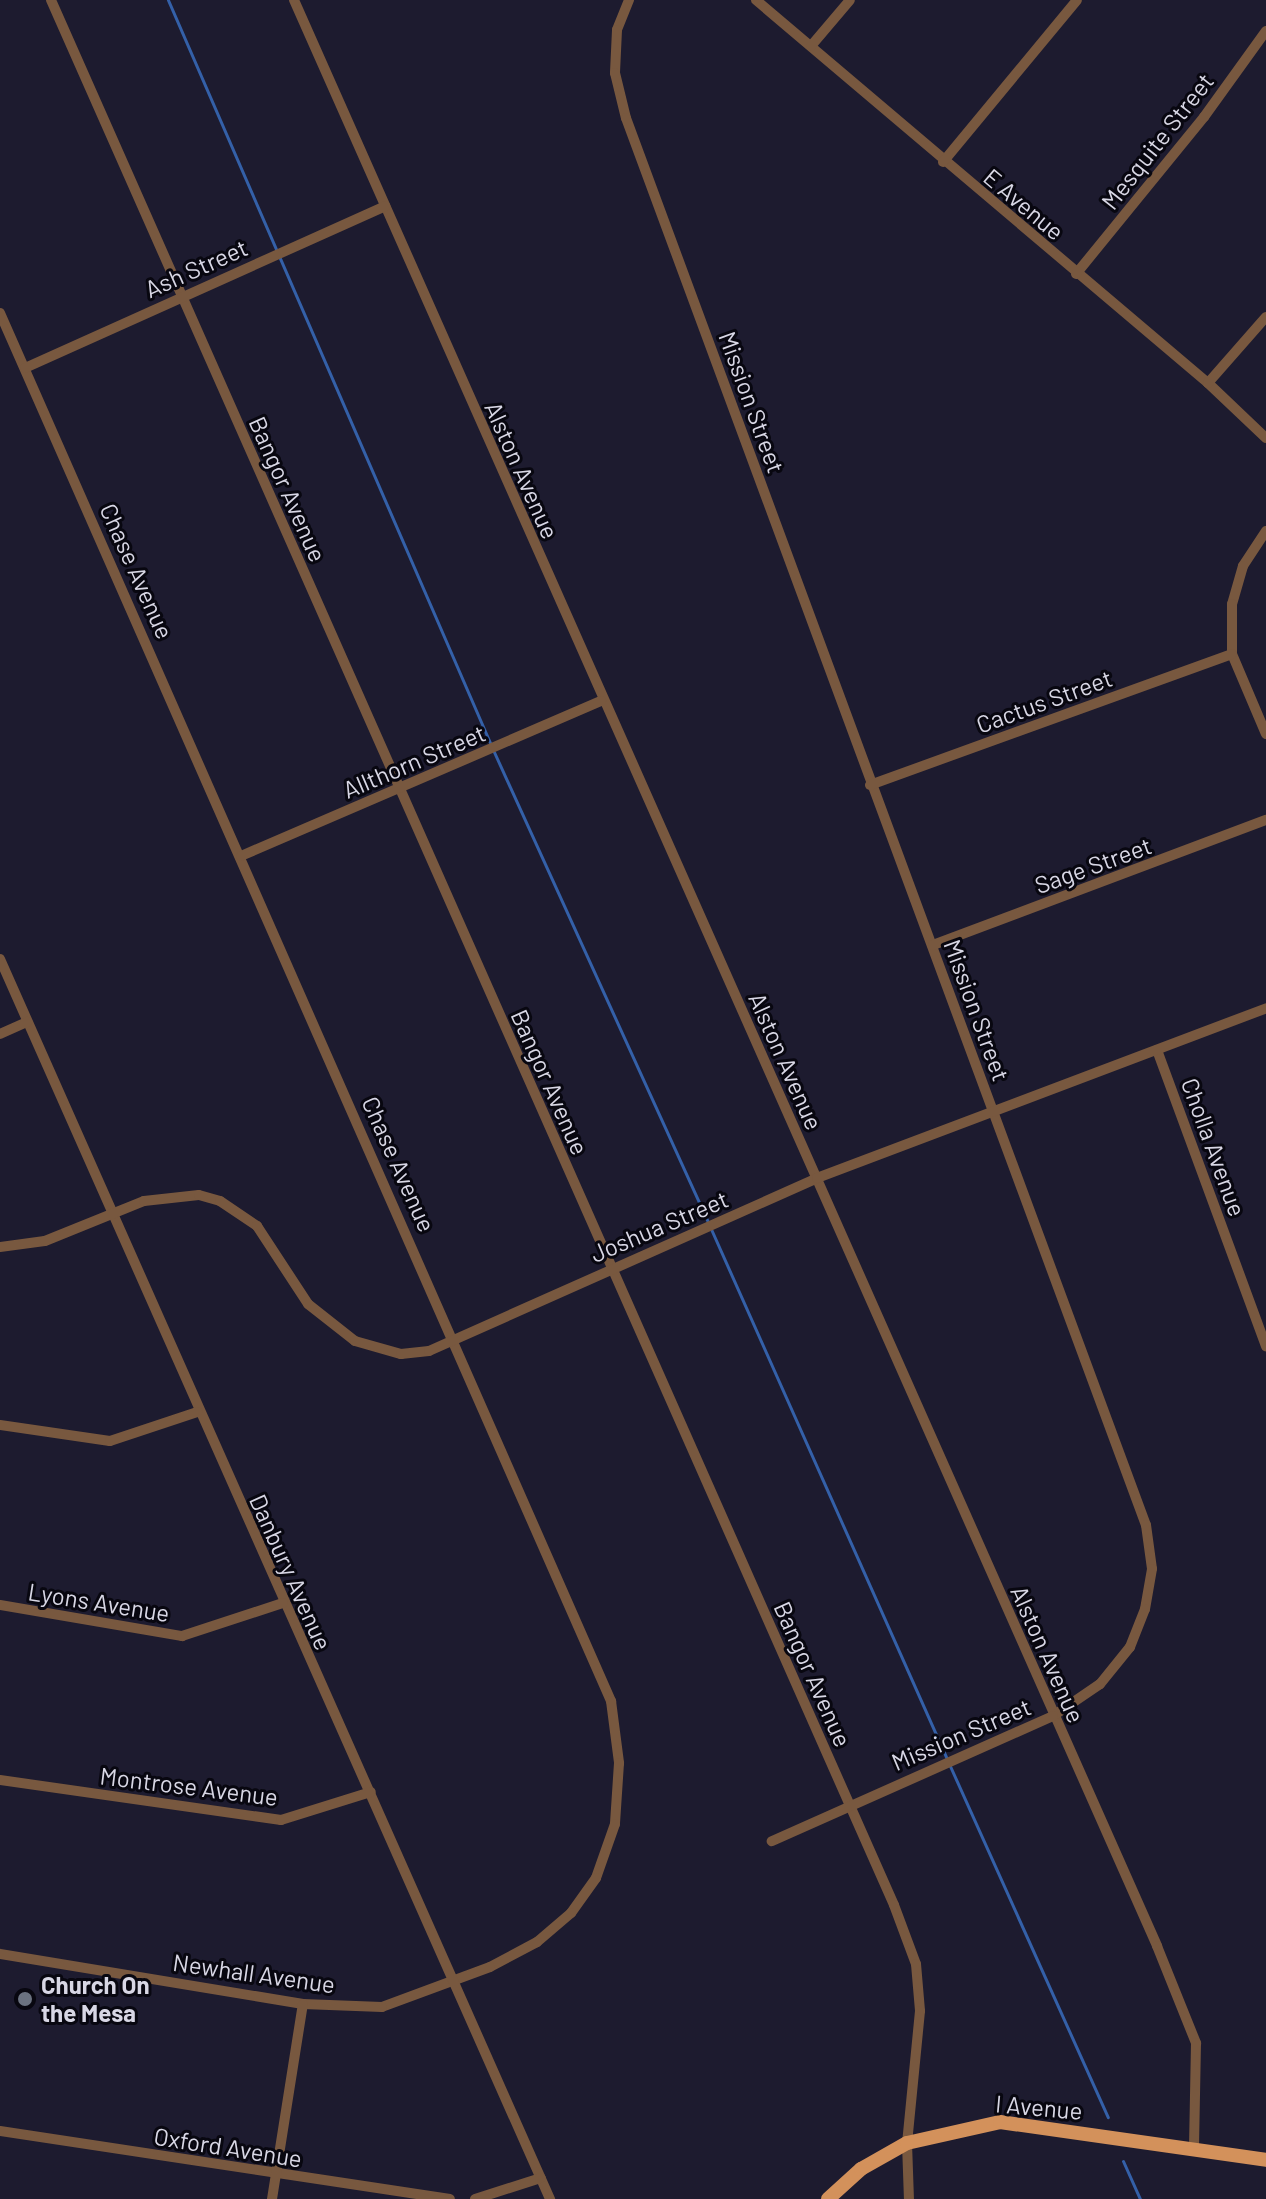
<!DOCTYPE html>
<html>
<head>
<meta charset="utf-8">
<style>
	body { margin:0 }
	#map { position:relative; width:1266px; height:2199px; overflow:hidden; background:#1d1b2f; font-family:Barlow,sans-serif }
	div>[style] { position:absolute }
	.stream>* { height:3px; margin:-1.5px; padding:0 1.5px; transform-origin:1.5px; border-radius:1.5px; background:#3460a8 }
	.minor>* { height:10px; margin:-5px; padding:0 5px; transform-origin:5px; border-radius:5px; background:#78583f }
	.major>* { height:14px; margin:-7px; padding:0 7px; transform-origin:7px; border-radius:7px; background:#d3915b }
	.dots>* { width:22px; height:22px; translate:-50% -50%; box-sizing:border-box; border:4px solid #080710; border-radius:50% }
	span { translate:-50% -50%; white-space:nowrap; text-align:center; line-height:1.15; -webkit-text-stroke:6px #080710; paint-order:stroke }
	.street-label { font-size:24px; color:#d8d7e5 }
	.poi-label { font-size:24px; color:#d8d7e5; font-weight:700 }
	.left { translate:0 -50%; text-align:left }
</style>
</head>
<body>
<div id="map">
	<div class="stream">
		<div style="left:168px;top:0;width:812px;rotate:66.56deg"></div>
		<div style="left:494px;top:752px;width:516px;rotate:65.52deg"></div>
		<div style="left:711px;top:1229px;width:580px;rotate:66deg"></div>
		<div style="left:950px;top:1766px;width:385px;rotate:65.8deg"></div>
		<div style="left:1123px;top:2161px;width:42px;rotate:65.9deg"></div>
	</div>
	<div class="minor">
		<div style="left:51px;top:0;width:2083px;rotate:66.13deg"></div>
		<div style="left:894px;top:1905px;width:63px;rotate:69.6deg"></div>
		<div style="left:916px;top:1964px;width:47px;rotate:85.1deg"></div>
		<div style="left:920px;top:2011px;width:133px;rotate:95.6deg"></div>
		<div style="left:907px;top:2143px;width:56px;rotate:88deg"></div>
		<div style="left:294px;top:0;width:2129px;rotate:66.08deg"></div>
		<div style="left:1157px;top:1946px;width:105px;rotate:68.1deg"></div>
		<div style="left:1196px;top:2043px;width:106px;rotate:91.1deg"></div>
		<div style="left:629px;top:0;width:32px;rotate:112deg"></div>
		<div style="left:617px;top:30px;width:43px;rotate:92.7deg"></div>
		<div style="left:615px;top:73px;width:46px;rotate:76.3deg"></div>
		<div style="left:626px;top:118px;width:1500px;rotate:69.72deg"></div>
		<div style="left:1146px;top:1525px;width:44px;rotate:82.2deg"></div>
		<div style="left:1152px;top:1569px;width:41px;rotate:99.9deg"></div>
		<div style="left:1145px;top:1609px;width:41px;rotate:111.5deg"></div>
		<div style="left:1130px;top:1647px;width:48px;rotate:129deg"></div>
		<div style="left:1100px;top:1684px;width:57px;rotate:145.8deg"></div>
		<div style="left:1053px;top:1716px;width:308px;rotate:156deg"></div>
		<div style="left:756px;top:0;width:592px;rotate:40.28deg"></div>
		<div style="left:1208px;top:383px;width:80px;rotate:43.5deg"></div>
		<div style="left:811px;top:46px;width:60px;rotate:-49.7deg"></div>
		<div style="left:943px;top:162px;width:210px;rotate:-50.4deg"></div>
		<div style="left:1076px;top:274px;width:203px;rotate:-50.8deg"></div>
		<div style="left:1204px;top:117px;width:106px;rotate:-54.2deg"></div>
		<div style="left:0;top:313px;width:1517px;rotate:66.24deg"></div>
		<div style="left:611px;top:1701px;width:63px;rotate:82.6deg"></div>
		<div style="left:619px;top:1763px;width:61px;rotate:93.8deg"></div>
		<div style="left:615px;top:1824px;width:57px;rotate:109.4deg"></div>
		<div style="left:596px;top:1878px;width:43px;rotate:125.5deg"></div>
		<div style="left:571px;top:1913px;width:45px;rotate:139.5deg"></div>
		<div style="left:537px;top:1942px;width:53px;rotate:152deg"></div>
		<div style="left:490px;top:1967px;width:115px;rotate:159.7deg"></div>
		<div style="left:382px;top:2007px;width:79px;rotate:-177.8deg"></div>
		<div style="left:303px;top:2004px;width:307px;rotate:-170.6deg"></div>
		<div style="left:25px;top:368px;width:395px;rotate:-24.2deg"></div>
		<div style="left:1208px;top:383px;width:88px;rotate:-48.7deg"></div>
		<div style="left:1266px;top:531px;width:42px;rotate:123.3deg"></div>
		<div style="left:1243px;top:566px;width:40px;rotate:106deg"></div>
		<div style="left:1232px;top:604px;width:50px;rotate:90deg"></div>
		<div style="left:1232px;top:654px;width:87px;rotate:67deg"></div>
		<div style="left:870px;top:785px;width:385px;rotate:-19.9deg"></div>
		<div style="left:241px;top:856px;width:392px;rotate:-23.3deg"></div>
		<div style="left:933px;top:945px;width:356px;rotate:-20.6deg"></div>
		<div style="left:0;top:959px;width:1357px;rotate:66.08deg"></div>
		<div style="left:0;top:1034px;width:30px;rotate:-24deg"></div>
		<div style="left:1157px;top:1050px;width:316px;rotate:69.8deg"></div>
		<div style="left:0;top:1247px;width:45px;rotate:-7.6deg"></div>
		<div style="left:45px;top:1241px;width:107px;rotate:-22deg"></div>
		<div style="left:144px;top:1201px;width:55px;rotate:-6.2deg"></div>
		<div style="left:199px;top:1195px;width:22px;rotate:16deg"></div>
		<div style="left:220px;top:1201px;width:45px;rotate:34deg"></div>
		<div style="left:257px;top:1226px;width:93px;rotate:56.8deg"></div>
		<div style="left:308px;top:1304px;width:60px;rotate:38.2deg"></div>
		<div style="left:355px;top:1341px;width:48px;rotate:15.8deg"></div>
		<div style="left:401px;top:1354px;width:28px;rotate:-6deg"></div>
		<div style="left:429px;top:1351px;width:425px;rotate:-24deg"></div>
		<div style="left:817px;top:1178px;width:480px;rotate:-20.7deg"></div>
		<div style="left:0;top:1425px;width:111px;rotate:8.3deg"></div>
		<div style="left:110px;top:1441px;width:92px;rotate:-18.4deg"></div>
		<div style="left:0;top:1605px;width:185px;rotate:9.7deg"></div>
		<div style="left:182px;top:1636px;width:106px;rotate:-18.1deg"></div>
		<div style="left:0;top:1780px;width:284px;rotate:8.1deg"></div>
		<div style="left:281px;top:1820px;width:94px;rotate:-17.3deg"></div>
		<div style="left:0;top:2131px;width:455px;rotate:8.6deg"></div>
		<div style="left:272px;top:2199px;width:197px;rotate:-81deg"></div>
		<div style="left:475px;top:2199px;width:69px;rotate:-17.7deg"></div>
	</div>
	<div class="major">
		<div style="left:828px;top:2199px;width:45px;rotate:-42.3deg"></div>
		<div style="left:861px;top:2169px;width:53px;rotate:-29.5deg"></div>
		<div style="left:907px;top:2143px;width:95px;rotate:-12.7deg"></div>
		<div style="left:1000px;top:2122px;width:269px;rotate:8.1deg"></div>
	</div>
	<div class="dots">
		<div style="left:25px;top:1999px;background:#6b7280"></div>
	</div>
	<div class="street-label">
		<span style="left:1157px;top:141px;rotate:-52deg">Mesquite Street</span>
		<span style="left:1024px;top:204px;rotate:40deg">E Avenue</span>
		<span style="left:196px;top:268px;rotate:-24deg">Ash Street</span>
		<span style="left:752px;top:402px;rotate:70deg">Mission Street</span>
		<span style="left:522px;top:470px;rotate:66deg">Alston Avenue</span>
		<span style="left:288px;top:489px;rotate:66deg">Bangor Avenue</span>
		<span style="left:137px;top:571px;rotate:66deg">Chase Avenue</span>
		<span style="left:1044px;top:701px;rotate:-20deg">Cactus Street</span>
		<span style="left:414px;top:761px;rotate:-23deg">Allthorn Street</span>
		<span style="left:1093px;top:865px;rotate:-20deg">Sage Street</span>
		<span style="left:977px;top:1010px;rotate:70deg">Mission Street</span>
		<span style="left:786px;top:1061px;rotate:66deg">Alston Avenue</span>
		<span style="left:550px;top:1082px;rotate:66deg">Bangor Avenue</span>
		<span style="left:1214px;top:1147px;rotate:70deg">Cholla Avenue</span>
		<span style="left:399px;top:1164px;rotate:66deg">Chase Avenue</span>
		<span style="left:659px;top:1226px;rotate:-23deg">Joshua Street</span>
		<span style="left:291px;top:1572px;rotate:66deg">Danbury Avenue</span>
		<span style="left:99px;top:1602px;rotate:9deg">Lyons Avenue</span>
		<span style="left:1048px;top:1654px;rotate:66deg">Alston Avenue</span>
		<span style="left:813px;top:1674px;rotate:66deg">Bangor Avenue</span>
		<span style="left:961px;top:1734px;rotate:-23deg">Mission Street</span>
		<span style="left:189px;top:1786px;rotate:7deg">Montrose Avenue</span>
		<span style="left:254px;top:1973px;rotate:8deg">Newhall Avenue</span>
		<span style="left:1039px;top:2107px;rotate:5deg">I Avenue</span>
		<span style="left:228px;top:2147px;rotate:9deg">Oxford Avenue</span>
	</div>
	<div class="poi-label">
		<span class="left" style="left:41px;top:1999px">Church On<br>the Mesa</span>
	</div>
</div>
</body>
</html>
